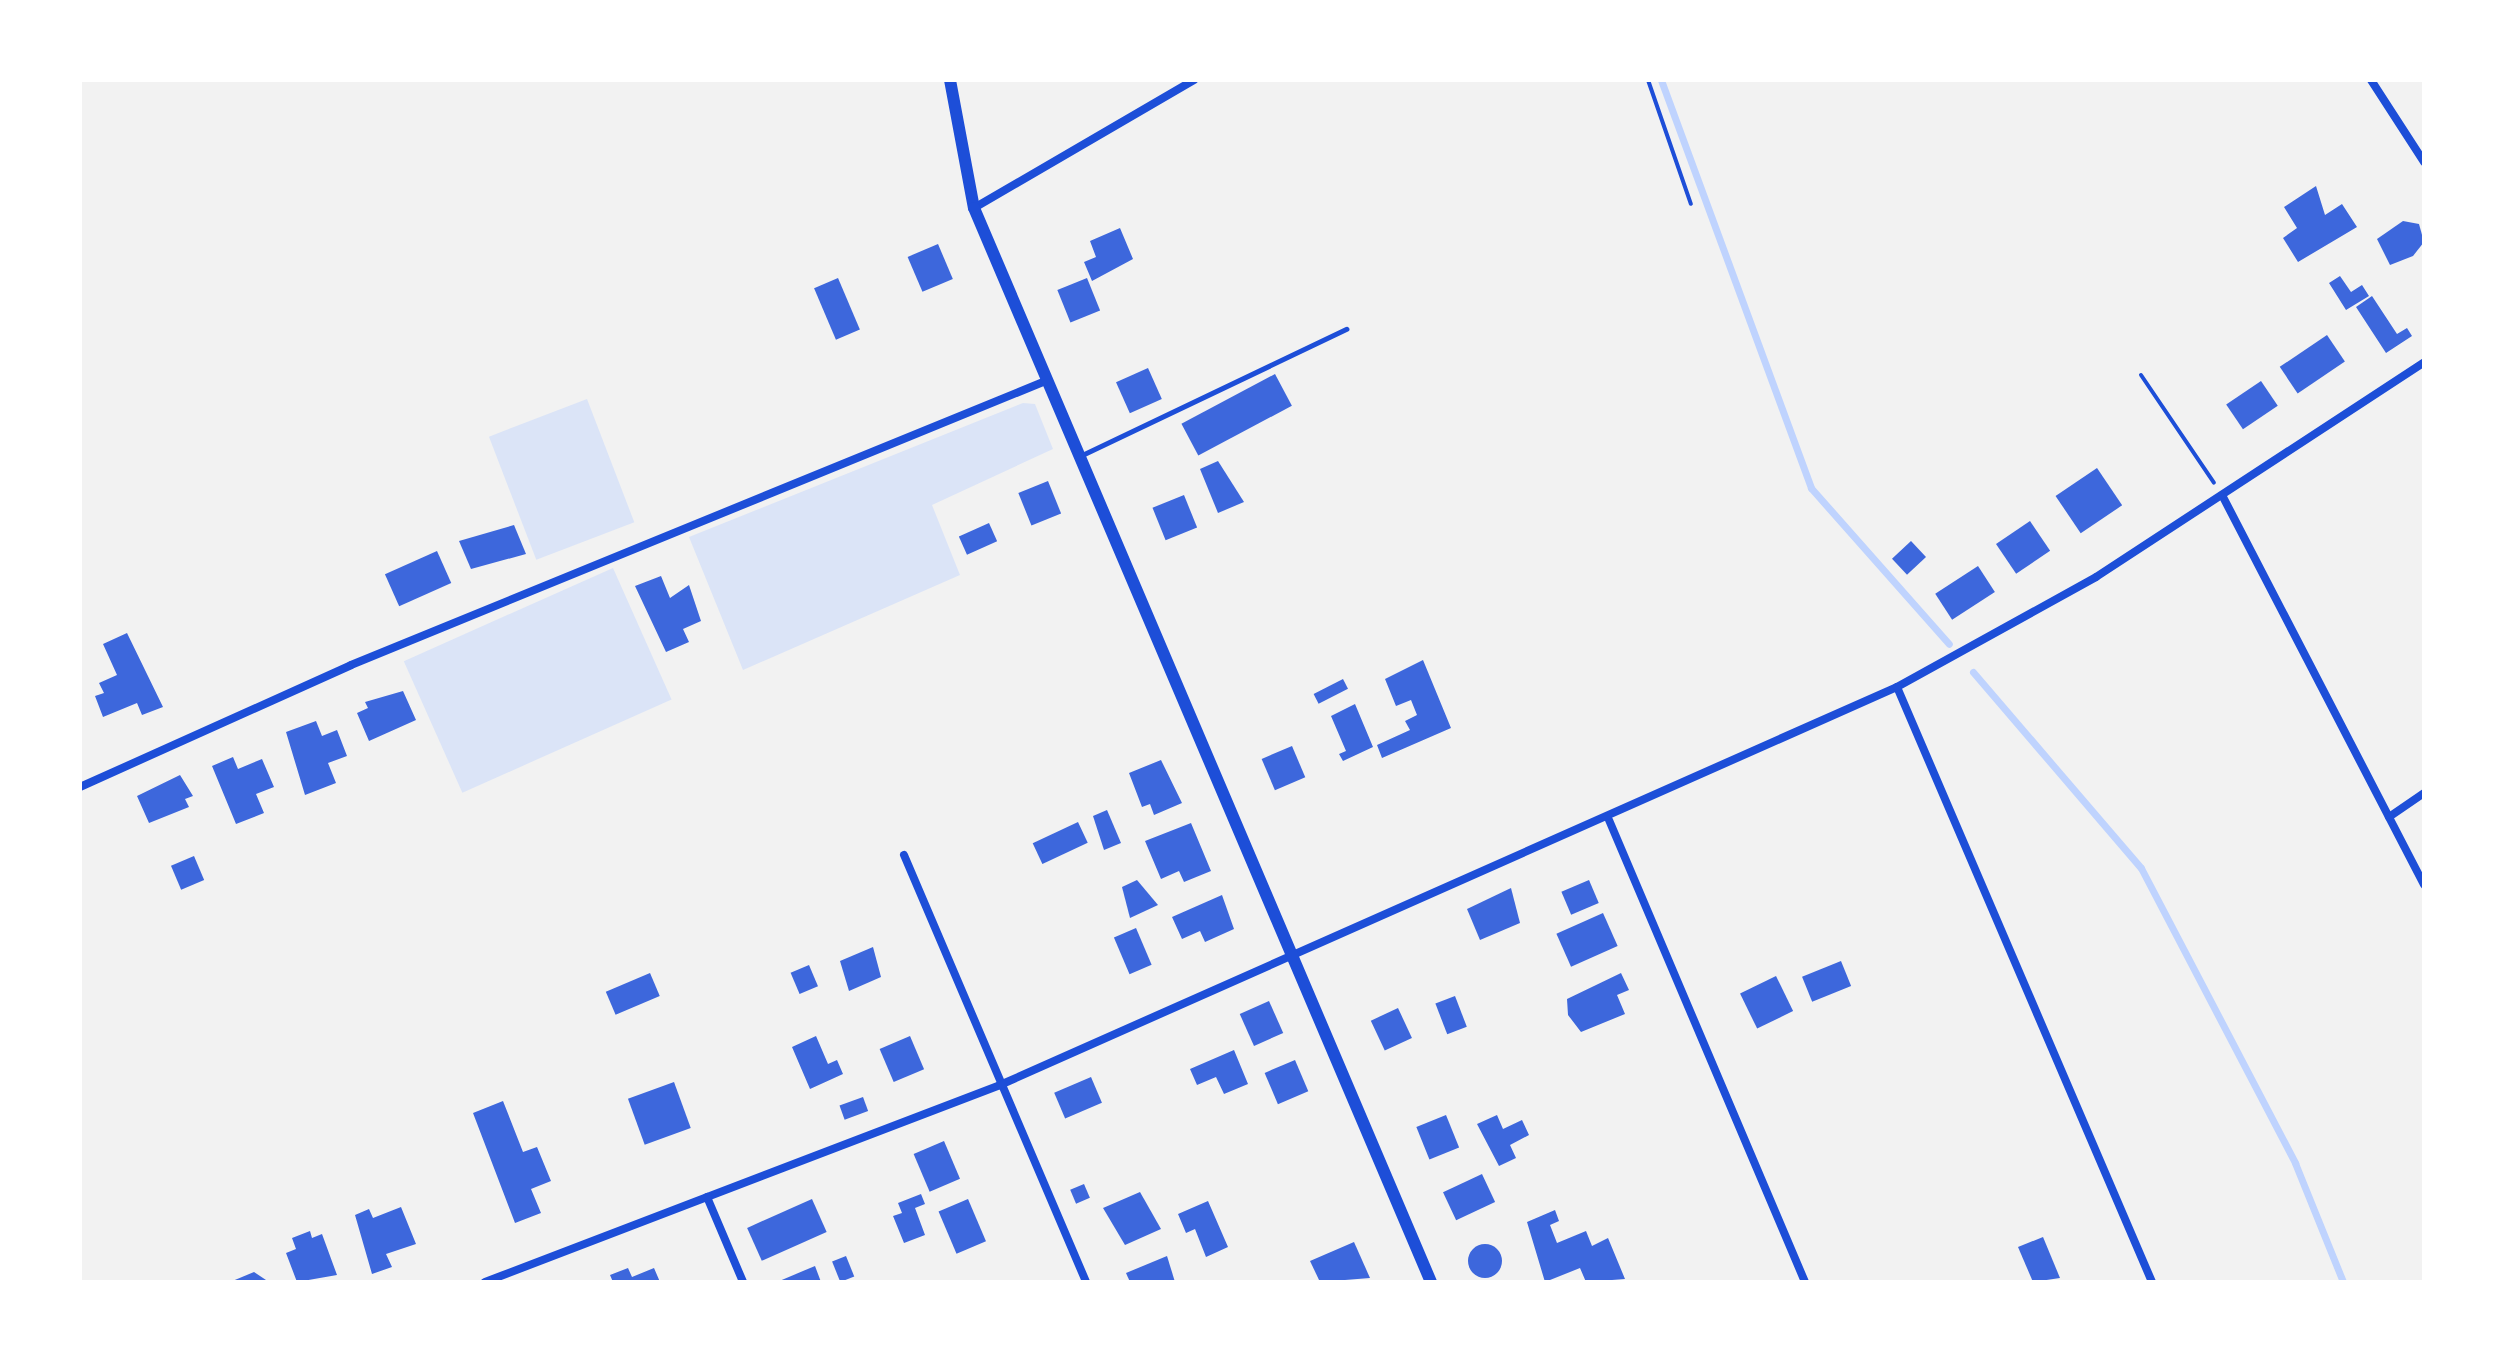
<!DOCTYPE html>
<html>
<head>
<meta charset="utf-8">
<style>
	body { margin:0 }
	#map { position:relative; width:2504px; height:1362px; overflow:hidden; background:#f2f2f2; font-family:"Varela Round",sans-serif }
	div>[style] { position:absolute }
	.green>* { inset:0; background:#dbe4f7; transform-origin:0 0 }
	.stream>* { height:7px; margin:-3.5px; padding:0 3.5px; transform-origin:3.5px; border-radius:3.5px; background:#bfd3fe }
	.building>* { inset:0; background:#3d67dc; transform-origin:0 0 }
	.round { border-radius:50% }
	.path>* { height:4px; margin:-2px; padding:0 2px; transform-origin:2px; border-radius:2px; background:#1d4ed8 }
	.service>* { height:5px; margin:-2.5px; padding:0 2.5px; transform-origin:2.5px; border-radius:2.5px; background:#1d4ed8 }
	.minor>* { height:8px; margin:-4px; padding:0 4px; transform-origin:4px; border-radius:4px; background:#1d4ed8 }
	.tertiary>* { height:12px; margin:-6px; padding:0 6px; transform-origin:6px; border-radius:6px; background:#1d4ed8 }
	span { translate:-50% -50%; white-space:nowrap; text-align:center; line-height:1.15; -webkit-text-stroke:6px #fff; paint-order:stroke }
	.frame { position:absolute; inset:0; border:82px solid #fff; pointer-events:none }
</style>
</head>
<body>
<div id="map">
	<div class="green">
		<div style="left:587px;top:399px;width:132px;height:105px;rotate:69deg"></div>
		<div style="clip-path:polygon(1023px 403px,1035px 404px,1053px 449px,932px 505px,960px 575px,743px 670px,689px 537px)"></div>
		<div style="left:613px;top:568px;width:144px;height:229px;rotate:66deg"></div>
	</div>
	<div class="stream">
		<div style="left:1661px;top:80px;width:435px;rotate:69.8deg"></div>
		<div style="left:1811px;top:488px;width:208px;rotate:48.5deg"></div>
		<div style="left:1973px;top:672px;width:258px;rotate:49.4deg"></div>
		<div style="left:2141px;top:868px;width:333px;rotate:62.4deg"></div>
		<div style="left:2295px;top:1163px;width:128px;rotate:68deg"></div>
	</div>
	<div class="building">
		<div style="clip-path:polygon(2316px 186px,2325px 215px,2342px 204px,2357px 227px,2298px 262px,2283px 238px,2297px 228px,2284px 207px)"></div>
		<div style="clip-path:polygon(2403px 221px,2419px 224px,2424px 242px,2413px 256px,2390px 265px,2377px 239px)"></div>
		<div style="clip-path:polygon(1120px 228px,1133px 259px,1092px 281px,1084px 262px,1096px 257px,1090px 241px)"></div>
		<div style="left:938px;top:244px;width:38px;height:33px;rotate:67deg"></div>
		<div style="clip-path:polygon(2340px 276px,2351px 292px,2362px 285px,2369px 296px,2346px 310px,2329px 283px)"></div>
		<div style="left:838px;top:278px;width:56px;height:26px;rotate:67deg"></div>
		<div style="left:1087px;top:278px;width:35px;height:32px;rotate:68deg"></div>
		<div style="clip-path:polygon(2372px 296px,2397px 334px,2407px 328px,2412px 336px,2386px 353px,2356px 307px)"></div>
		<div style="left:2327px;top:335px;width:32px;height:57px;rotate:56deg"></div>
		<div style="left:1148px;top:368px;width:34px;height:35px;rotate:66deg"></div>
		<div style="left:1275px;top:374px;width:36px;height:106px;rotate:62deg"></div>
		<div style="left:2261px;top:381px;width:30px;height:42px;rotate:56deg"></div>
		<div style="clip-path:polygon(1218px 461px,1244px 502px,1218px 513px,1200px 469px)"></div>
		<div style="left:2097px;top:468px;width:45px;height:50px;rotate:56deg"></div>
		<div style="left:1048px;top:481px;width:35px;height:32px;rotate:68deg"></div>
		<div style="left:1184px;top:495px;width:35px;height:34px;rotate:68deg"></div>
		<div style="left:2030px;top:521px;width:36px;height:41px;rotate:56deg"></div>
		<div style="left:989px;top:523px;width:20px;height:33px;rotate:66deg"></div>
		<div style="clip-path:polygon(514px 525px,526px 554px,471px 569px,459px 541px)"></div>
		<div style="left:1911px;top:541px;width:22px;height:26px;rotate:47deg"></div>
		<div style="left:437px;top:551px;width:35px;height:57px;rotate:66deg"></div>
		<div style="left:1978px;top:566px;width:31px;height:51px;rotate:57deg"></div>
		<div style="clip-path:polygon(661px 576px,670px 598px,689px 585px,701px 621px,683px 629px,689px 642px,666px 652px,635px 586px)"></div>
		<div style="clip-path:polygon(127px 633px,163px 707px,142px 715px,137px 703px,103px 717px,95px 696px,104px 693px,99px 683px,117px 675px,103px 644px)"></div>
		<div style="clip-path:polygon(1423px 660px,1451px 728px,1382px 758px,1377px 745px,1410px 730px,1405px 721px,1417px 715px,1411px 700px,1396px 706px,1385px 679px)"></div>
		<div style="left:1343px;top:679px;width:11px;height:33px;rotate:63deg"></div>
		<div style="clip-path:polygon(403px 691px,416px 720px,369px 741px,357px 713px,368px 708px,365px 702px)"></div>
		<div style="clip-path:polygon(1355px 704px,1373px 747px,1343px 761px,1339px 754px,1346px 751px,1331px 716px)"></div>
		<div style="clip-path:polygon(316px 721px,322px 736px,337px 730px,347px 756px,328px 763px,336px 783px,305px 795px,286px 732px)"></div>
		<div style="left:1292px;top:746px;width:34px;height:33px;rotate:67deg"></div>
		<div style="clip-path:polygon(233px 757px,238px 769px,262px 759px,274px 787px,256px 794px,264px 813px,236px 824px,212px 766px)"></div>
		<div style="clip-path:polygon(1161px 760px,1182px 803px,1154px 815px,1150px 804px,1142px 807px,1129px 773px)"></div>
		<div style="clip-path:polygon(180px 775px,193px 796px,185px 799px,189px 807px,149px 823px,137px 796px)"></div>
		<div style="clip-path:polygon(1107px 810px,1121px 843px,1104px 850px,1093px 816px)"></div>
		<div style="left:1078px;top:822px;width:23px;height:50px;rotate:65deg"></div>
		<div style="clip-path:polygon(1191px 823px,1211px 871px,1184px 882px,1179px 871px,1161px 879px,1145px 841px)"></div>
		<div style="left:194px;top:856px;width:26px;height:25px;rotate:67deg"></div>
		<div style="clip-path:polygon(1137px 880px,1158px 905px,1130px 918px,1122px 887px)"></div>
		<div style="left:1589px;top:880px;width:25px;height:30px;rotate:67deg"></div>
		<div style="clip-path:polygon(1511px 888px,1520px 923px,1480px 940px,1467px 909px)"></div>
		<div style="clip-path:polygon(1222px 895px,1234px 929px,1205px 942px,1200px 931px,1182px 939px,1172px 917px)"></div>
		<div style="left:1603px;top:913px;width:36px;height:51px;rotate:66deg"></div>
		<div style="left:1136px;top:928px;width:40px;height:24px;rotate:67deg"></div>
		<div style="clip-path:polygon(873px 947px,881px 977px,849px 991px,840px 961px)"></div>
		<div style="left:1841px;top:961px;width:27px;height:42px;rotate:68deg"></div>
		<div style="left:809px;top:965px;width:23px;height:20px;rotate:67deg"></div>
		<div style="left:650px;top:973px;width:25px;height:48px;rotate:67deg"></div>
		<div style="clip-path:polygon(1621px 973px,1629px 990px,1617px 995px,1625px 1014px,1581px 1032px,1568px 1015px,1567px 999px)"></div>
		<div style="left:1776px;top:976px;width:39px;height:40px;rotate:64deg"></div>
		<div style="left:1455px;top:996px;width:33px;height:21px;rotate:69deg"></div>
		<div style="left:1269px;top:1001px;width:35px;height:32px;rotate:66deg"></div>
		<div style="left:1398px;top:1008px;width:33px;height:30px;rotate:65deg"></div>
		<div style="clip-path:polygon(816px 1036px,828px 1064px,837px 1060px,843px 1074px,810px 1089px,792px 1047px)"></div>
		<div style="left:910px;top:1036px;width:36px;height:33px;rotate:67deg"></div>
		<div style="clip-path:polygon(1234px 1050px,1248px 1084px,1224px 1094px,1216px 1077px,1197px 1085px,1190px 1069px)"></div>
		<div style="left:1295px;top:1060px;width:34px;height:33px;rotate:67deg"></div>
		<div style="left:1091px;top:1077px;width:28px;height:40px;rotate:67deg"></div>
		<div style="left:674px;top:1082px;width:49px;height:49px;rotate:70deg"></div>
		<div style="left:863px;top:1097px;width:15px;height:25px;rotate:70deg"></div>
		<div style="clip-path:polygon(503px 1101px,523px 1152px,537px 1147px,551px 1181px,531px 1189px,541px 1213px,515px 1223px,473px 1113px)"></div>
		<div style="left:1446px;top:1115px;width:35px;height:32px;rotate:68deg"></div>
		<div style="clip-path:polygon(1497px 1115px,1503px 1129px,1522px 1120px,1529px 1135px,1510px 1145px,1516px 1158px,1499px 1166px,1477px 1124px)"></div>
		<div style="left:944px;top:1141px;width:41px;height:33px;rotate:67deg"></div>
		<div style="left:1482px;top:1174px;width:31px;height:43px;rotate:65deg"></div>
		<div style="left:1084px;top:1184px;width:15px;height:15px;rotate:67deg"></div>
		<div style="clip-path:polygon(1140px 1192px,1161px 1229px,1125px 1245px,1103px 1208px)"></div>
		<div style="clip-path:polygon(921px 1194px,925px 1204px,915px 1208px,925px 1235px,904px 1243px,893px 1216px,902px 1213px,898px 1203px)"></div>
		<div style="left:812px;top:1199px;width:36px;height:71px;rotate:66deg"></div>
		<div style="left:968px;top:1199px;width:46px;height:32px;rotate:67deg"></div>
		<div style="clip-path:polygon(1208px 1201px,1228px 1247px,1206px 1257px,1195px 1229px,1186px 1233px,1178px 1214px)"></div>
		<div style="clip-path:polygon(401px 1207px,416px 1244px,386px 1254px,392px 1267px,372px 1274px,355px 1215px,369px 1209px,373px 1218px)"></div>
		<div style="clip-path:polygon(1555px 1210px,1559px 1221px,1550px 1225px,1557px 1243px,1586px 1231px,1592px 1246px,1608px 1238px,1625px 1279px,1586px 1282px,1580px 1268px,1545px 1282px,1527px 1222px)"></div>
		<div style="clip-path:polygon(310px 1231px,312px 1238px,322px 1234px,337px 1275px,297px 1282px,286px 1253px,296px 1249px,292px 1238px)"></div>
		<div style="clip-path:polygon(2043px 1237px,2060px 1278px,2033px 1282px,2018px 1247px)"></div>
		<div style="clip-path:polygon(1354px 1242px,1370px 1278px,1320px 1282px,1310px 1261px)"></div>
		<div class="round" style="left:1468px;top:1244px;width:34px;height:34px"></div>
		<div style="left:846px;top:1256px;width:22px;height:15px;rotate:68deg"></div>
		<div style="clip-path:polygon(1167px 1256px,1175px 1282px,1130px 1282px,1126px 1273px)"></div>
		<div style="clip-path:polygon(815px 1266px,821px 1282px,777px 1282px,803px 1271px)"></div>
		<div style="clip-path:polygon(628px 1268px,632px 1277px,654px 1268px,660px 1282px,613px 1282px,610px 1275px)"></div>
		<div style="clip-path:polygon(254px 1272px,269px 1282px,230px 1282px)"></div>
	</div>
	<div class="path">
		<div style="left:1648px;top:80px;width:131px;rotate:70.9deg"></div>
		<div style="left:2141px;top:375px;width:130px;rotate:55.9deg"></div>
	</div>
	<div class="service">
		<div style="left:1082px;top:455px;width:293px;rotate:-25.5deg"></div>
	</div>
	<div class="minor">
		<div style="left:2371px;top:80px;width:98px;rotate:57.1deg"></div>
		<div style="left:974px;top:208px;width:255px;rotate:-30.2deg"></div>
		<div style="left:2222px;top:495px;width:439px;rotate:62.6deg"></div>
		<div style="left:1897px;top:687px;width:647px;rotate:66.8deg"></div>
		<div style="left:80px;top:787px;width:297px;rotate:-24.2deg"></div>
		<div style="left:351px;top:665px;width:753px;rotate:-22.24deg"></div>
		<div style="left:2389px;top:817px;width:42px;rotate:-34.4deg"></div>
		<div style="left:1609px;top:820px;width:502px;rotate:67.01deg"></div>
		<div style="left:904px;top:855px;width:464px;rotate:66.9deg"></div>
		<div style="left:707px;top:1197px;width:92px;rotate:67deg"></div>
		<div style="left:485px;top:1282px;width:551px;rotate:-20.93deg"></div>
		<div style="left:1000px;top:1085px;width:981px;rotate:-23.93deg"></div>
		<div style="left:1897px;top:687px;width:227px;rotate:-28.9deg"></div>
		<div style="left:2096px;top:577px;width:392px;rotate:-33.2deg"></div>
	</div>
	<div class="tertiary">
		<div style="left:950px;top:80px;width:130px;rotate:79.4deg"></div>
		<div style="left:974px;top:208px;width:1167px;rotate:66.95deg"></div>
	</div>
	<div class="frame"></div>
</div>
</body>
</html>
